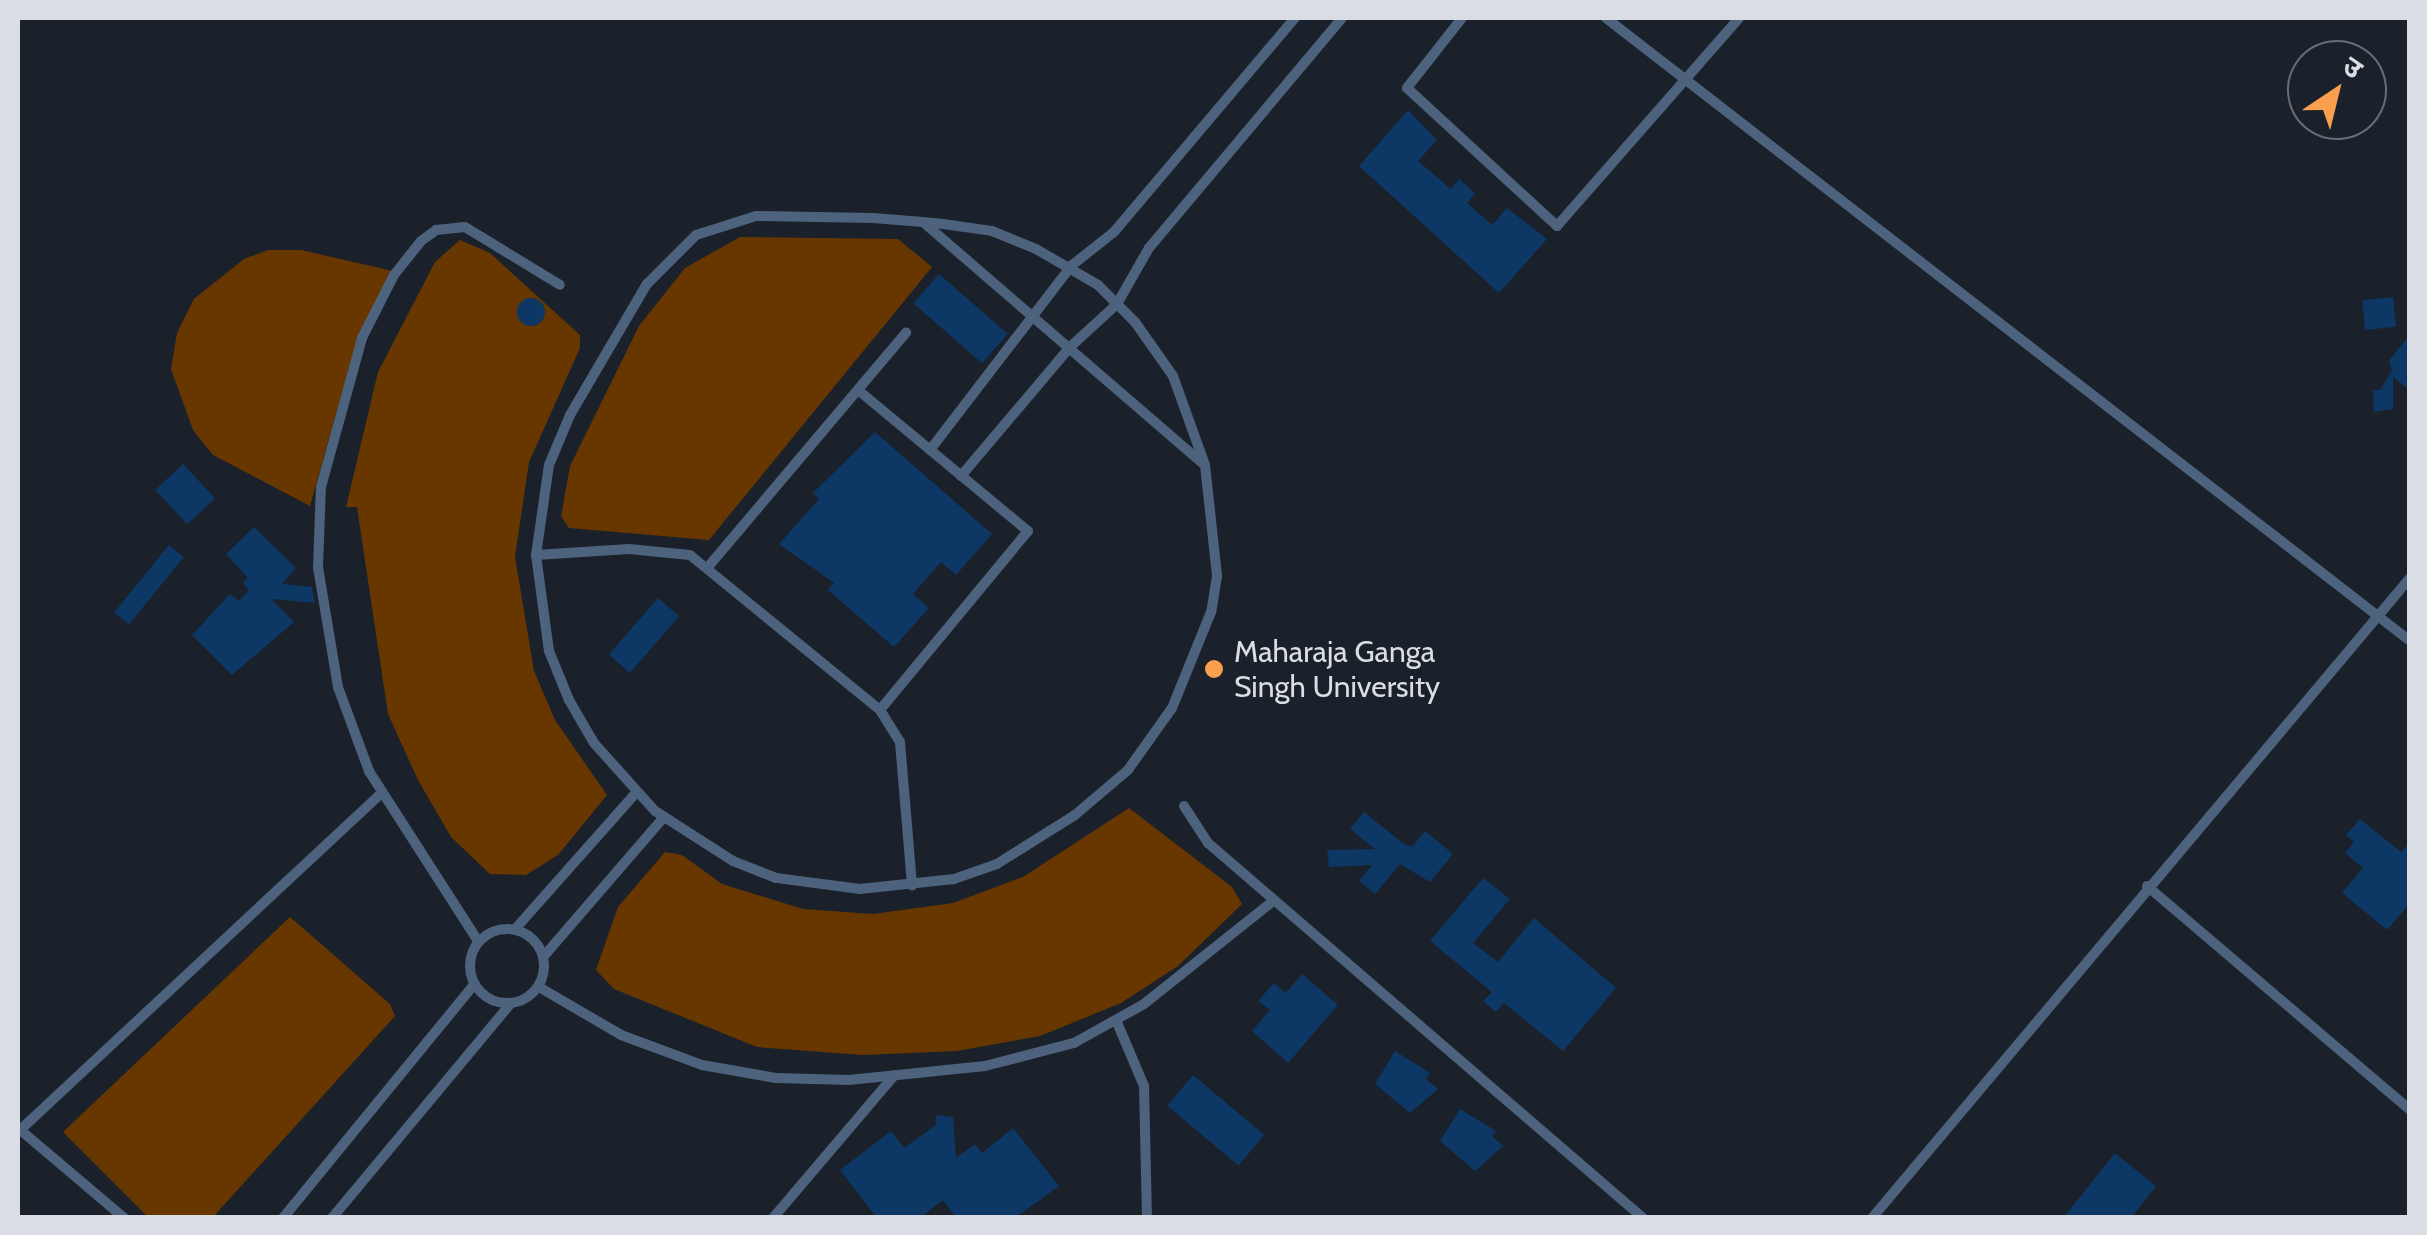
<!DOCTYPE html>
<html>
<head>
<meta charset="utf-8">
<style>
	body { margin:0 }
	#map { position:relative; width:2427px; height:1235px; overflow:hidden; background:#1a212a; font-family:Cabin,"Noto Sans Devanagari",sans-serif }
	div>[style] { position:absolute }
	.green>* { inset:0; background:#683700 }
	.building>* { inset:0; background:#0d3764; transform-origin:0 0 }
	.round { border-radius:50% }
	.lane>* { height:10px; margin:-5px; padding:0 5px; transform-origin:5px; border-radius:5px; background:#4c627d }
	.lane>.ring { margin:-5px; padding:0; box-sizing:content-box; background:none; border:10px solid #4c627d; border-radius:50% }
	.dots>* { width:28px; height:28px; translate:-50% -50%; box-sizing:border-box; border:5px solid #1a212a; border-radius:50% }
	span { translate:-50% -50%; white-space:nowrap; text-align:center; line-height:1.15; -webkit-text-stroke:8px #1a212a; paint-order:stroke }
	.poi-label { font-size:30px; color:#dadee4 }
	.left { translate:0 -50%; text-align:left }
	.frame { position:absolute; inset:0; border:20px solid #dadee4; pointer-events:none }
	.north { position:absolute; left:2287px; top:40px; width:100px; height:100px; box-sizing:border-box; background:#1a212a; border:2px solid #676d74; border-radius:50%; rotate:35deg; font-size:28px; font-weight:700; line-height:40px; text-align:center; color:#dadee4 }
	.north::after { content:''; display:block; margin:auto; width:35px; height:45px; background:#f99f4d; clip-path:polygon(50% 0,100% 100%,50% 72%,0 100%) }
</style>
</head>
<body>
<div id="map">
	<div class="green">
		<div style="clip-path:polygon(740px 237px,898px 239px,932px 267px,709px 540px,569px 528px,561px 516px,570px 466px,639px 326px,685px 268px)"></div>
		<div style="clip-path:polygon(460px 240px,490px 253px,580px 335px,580px 348px,529px 462px,515px 557px,534px 671px,555px 720px,607px 795px,558px 855px,526px 875px,490px 874px,451px 837px,418px 780px,388px 714px,357px 507px,346px 507px,378px 372px,435px 262px)"></div>
		<div style="clip-path:polygon(268px 250px,301px 250px,393px 271px,351px 360px,310px 506px,213px 455px,193px 430px,171px 369px,177px 333px,194px 299px,244px 259px)"></div>
		<div style="clip-path:polygon(1129px 808px,1232px 887px,1242px 904px,1178px 966px,1121px 1003px,1040px 1036px,957px 1051px,863px 1055px,757px 1047px,614px 989px,596px 970px,618px 907px,665px 852px,682px 855px,722px 884px,803px 909px,873px 914px,953px 903px,1023px 877px)"></div>
		<div style="clip-path:polygon(290px 917px,390px 1004px,395px 1016px,213px 1217px,148px 1217px,63px 1132px)"></div>
	</div>
	<div class="building">
		<div style="clip-path:polygon(1408px 110px,1437px 140px,1418px 161px,1451px 189px,1459px 179px,1475px 193px,1467px 203px,1492px 225px,1507px 208px,1547px 239px,1499px 293px,1359px 166px)"></div>
		<div style="left:939px;top:274px;width:91px;height:39px;rotate:41deg"></div>
		<div style="left:2393px;top:297px;width:30px;height:31px;rotate:84deg"></div>
		<div class="round" style="left:517px;top:298px;width:28px;height:28px"></div>
		<div style="clip-path:polygon(2410px 334px,2410px 390px,2393px 377px,2393px 409px,2374px 412px,2373px 390px,2380px 390px,2392px 370px,2389px 361px)"></div>
		<div style="clip-path:polygon(875px 432px,992px 534px,956px 575px,941px 562px,913px 594px,929px 608px,894px 647px,828px 590px,834px 583px,779px 544px,819px 499px,813px 493px)"></div>
		<div style="left:183px;top:464px;width:47px;height:38px;rotate:47deg"></div>
		<div style="clip-path:polygon(254px 527px,296px 568px,282px 584px,312px 587px,315px 603px,271px 599px,294px 622px,232px 675px,192px 635px,230px 594px,239px 601px,249px 590px,243px 583px,248px 578px,226px 554px)"></div>
		<div style="left:169px;top:545px;width:19px;height:87px;rotate:39deg"></div>
		<div style="left:658px;top:598px;width:28px;height:75px;rotate:41deg"></div>
		<div style="clip-path:polygon(1364px 812px,1404px 844px,1412px 847px,1425px 831px,1453px 854px,1430px 882px,1400px 864px,1375px 894px,1359px 881px,1372px 865px,1329px 867px,1327px 850px,1375px 849px,1350px 829px)"></div>
		<div style="clip-path:polygon(2360px 819px,2401px 852px,2410px 842px,2410px 903px,2387px 930px,2342px 893px,2363px 868px,2345px 853px,2354px 842px,2346px 835px)"></div>
		<div style="clip-path:polygon(1483px 878px,1510px 899px,1473px 943px,1498px 962px,1534px 918px,1616px 988px,1563px 1051px,1504px 1003px,1496px 1012px,1483px 1001px,1492px 992px,1430px 941px)"></div>
		<div style="clip-path:polygon(1302px 974px,1338px 1005px,1288px 1063px,1252px 1031px,1270px 1010px,1258px 1001px,1274px 983px,1286px 993px)"></div>
		<div style="clip-path:polygon(1395px 1051px,1430px 1073px,1426px 1079px,1438px 1089px,1410px 1113px,1375px 1084px)"></div>
		<div style="left:1193px;top:1075px;width:93px;height:40px;rotate:40deg"></div>
		<div style="clip-path:polygon(1460px 1109px,1496px 1131px,1492px 1136px,1503px 1146px,1475px 1171px,1440px 1141px)"></div>
		<div style="clip-path:polygon(936px 1115px,953px 1117px,956px 1158px,975px 1144px,982px 1153px,1013px 1128px,1059px 1186px,1015px 1218px,956px 1218px,943px 1200px,920px 1218px,877px 1218px,840px 1170px,891px 1131px,904px 1148px,936px 1125px)"></div>
		<div style="clip-path:polygon(2115px 1153px,2156px 1186px,2131px 1218px,2063px 1218px)"></div>
	</div>
	<div class="lane">
		<div style="left:1462px;top:18px;width:89px;rotate:128.2deg"></div>
		<div style="left:1407px;top:88px;width:204px;rotate:42.6deg"></div>
		<div style="left:1557px;top:226px;width:276px;rotate:-48.8deg"></div>
		<div style="left:1606px;top:18px;width:1017px;rotate:37.77deg"></div>
		<div style="left:923px;top:222px;width:372px;rotate:40.8deg"></div>
		<div style="left:1205px;top:465px;width:112px;rotate:83.8deg"></div>
		<div style="left:1217px;top:576px;width:36px;rotate:99deg"></div>
		<div style="left:1211px;top:612px;width:104px;rotate:112.1deg"></div>
		<div style="left:1172px;top:708px;width:76px;rotate:125.4deg"></div>
		<div style="left:1128px;top:770px;width:70px;rotate:139.7deg"></div>
		<div style="left:1075px;top:815px;width:92px;rotate:147.9deg"></div>
		<div style="left:997px;top:864px;width:46px;rotate:160.8deg"></div>
		<div style="left:954px;top:879px;width:95px;rotate:173.9deg"></div>
		<div style="left:860px;top:889px;width:85px;rotate:-172.5deg"></div>
		<div style="left:776px;top:878px;width:46px;rotate:-158.4deg"></div>
		<div style="left:733px;top:861px;width:93px;rotate:-147.3deg"></div>
		<div style="left:655px;top:811px;width:91px;rotate:-131.9deg"></div>
		<div style="left:594px;top:743px;width:50px;rotate:-120.2deg"></div>
		<div style="left:569px;top:700px;width:53px;rotate:-112.2deg"></div>
		<div style="left:549px;top:651px;width:97px;rotate:-97.7deg"></div>
		<div style="left:536px;top:555px;width:91px;rotate:-81.8deg"></div>
		<div style="left:549px;top:465px;width:54px;rotate:-67.2deg"></div>
		<div style="left:570px;top:415px;width:152px;rotate:-59.6deg"></div>
		<div style="left:647px;top:284px;width:69px;rotate:-45deg"></div>
		<div style="left:696px;top:235px;width:63px;rotate:-17.6deg"></div>
		<div style="left:756px;top:216px;width:117px;rotate:1deg"></div>
		<div style="left:873px;top:218px;width:50px;rotate:4.6deg"></div>
		<div style="left:923px;top:222px;width:20px;rotate:6deg"></div>
		<div style="left:943px;top:224px;width:49px;rotate:8.1deg"></div>
		<div style="left:992px;top:231px;width:48px;rotate:22.2deg"></div>
		<div style="left:1036px;top:249px;width:72px;rotate:30.1deg"></div>
		<div style="left:1098px;top:285px;width:52px;rotate:45deg"></div>
		<div style="left:1135px;top:322px;width:66px;rotate:54.9deg"></div>
		<div style="left:1173px;top:376px;width:95px;rotate:70.2deg"></div>
		<div style="left:858px;top:390px;width:221px;rotate:39.7deg"></div>
		<div style="left:1028px;top:531px;width:232px;rotate:129.6deg"></div>
		<div style="left:930px;top:450px;width:232px;rotate:-52.5deg"></div>
		<div style="left:1071px;top:266px;width:55px;rotate:-38.3deg"></div>
		<div style="left:1114px;top:232px;width:280px;rotate:-49.8deg"></div>
		<div style="left:961px;top:476px;width:167px;rotate:-49.8deg"></div>
		<div style="left:1069px;top:348px;width:65px;rotate:-42.5deg"></div>
		<div style="left:1117px;top:304px;width:64px;rotate:-60.3deg"></div>
		<div style="left:1149px;top:248px;width:300px;rotate:-50deg"></div>
		<div style="left:536px;top:555px;width:93px;rotate:-3.7deg"></div>
		<div style="left:629px;top:549px;width:61px;rotate:5.6deg"></div>
		<div style="left:690px;top:555px;width:245px;rotate:39.2deg"></div>
		<div style="left:880px;top:710px;width:38px;rotate:58deg"></div>
		<div style="left:900px;top:742px;width:144px;rotate:85.2deg"></div>
		<div style="left:708px;top:567px;width:307px;rotate:-49.8deg"></div>
		<div style="left:1184px;top:806px;width:44px;rotate:57deg"></div>
		<div style="left:1208px;top:843px;width:574px;rotate:40.76deg"></div>
		<div style="left:2147px;top:886px;width:345px;rotate:40.4deg"></div>
		<div style="left:516px;top:928px;width:181px;rotate:-48.4deg"></div>
		<div class="ring" style="left:470px;top:929px;width:64px;height:64px"></div>
		<div style="left:478px;top:941px;width:202px;rotate:-122.7deg"></div>
		<div style="left:369px;top:771px;width:90px;rotate:-110.3deg"></div>
		<div style="left:338px;top:687px;width:122px;rotate:-99.5deg"></div>
		<div style="left:318px;top:567px;width:80px;rotate:-87.9deg"></div>
		<div style="left:321px;top:487px;width:155px;rotate:-74.6deg"></div>
		<div style="left:362px;top:338px;width:71px;rotate:-63.1deg"></div>
		<div style="left:394px;top:275px;width:43px;rotate:-51.5deg"></div>
		<div style="left:421px;top:241px;width:19px;rotate:-36deg"></div>
		<div style="left:436px;top:230px;width:29px;rotate:-6deg"></div>
		<div style="left:465px;top:227px;width:111px;rotate:31.4deg"></div>
		<div style="left:544px;top:956px;width:184px;rotate:-49.2deg"></div>
		<div style="left:539px;top:987px;width:95px;rotate:30.3deg"></div>
		<div style="left:621px;top:1035px;width:86px;rotate:20.3deg"></div>
		<div style="left:702px;top:1065px;width:75px;rotate:10deg"></div>
		<div style="left:776px;top:1078px;width:73px;rotate:1.6deg"></div>
		<div style="left:849px;top:1080px;width:137px;rotate:-5.9deg"></div>
		<div style="left:985px;top:1066px;width:92px;rotate:-14.5deg"></div>
		<div style="left:1074px;top:1043px;width:80px;rotate:-29.1deg"></div>
		<div style="left:1144px;top:1004px;width:165px;rotate:-38.6deg"></div>
		<div style="left:1116px;top:1020px;width:72px;rotate:67deg"></div>
		<div style="left:1144px;top:1086px;width:132px;rotate:88.7deg"></div>
		<div style="left:18px;top:1128px;width:139px;rotate:40.3deg"></div>
		<div style="left:18px;top:1132px;width:497px;rotate:-43deg"></div>
		<div style="left:283px;top:1218px;width:301px;rotate:-50.7deg"></div>
		<div style="left:332px;top:1218px;width:280px;rotate:-50.2deg"></div>
		<div style="left:773px;top:1218px;width:187px;rotate:-49.6deg"></div>
		<div style="left:1872px;top:1218px;width:836px;rotate:-49.95deg"></div>
	</div>
	<div class="dots">
		<div style="left:1214px;top:669px;background:#f99f4d"></div>
	</div>
	<div class="poi-label">
		<span class="left" style="left:1234px;top:669px">Maharaja Ganga<br>Singh University</span>
	</div>
	<div class="frame"></div>
	<div class="north">उ</div>
</div>
</body>
</html>
